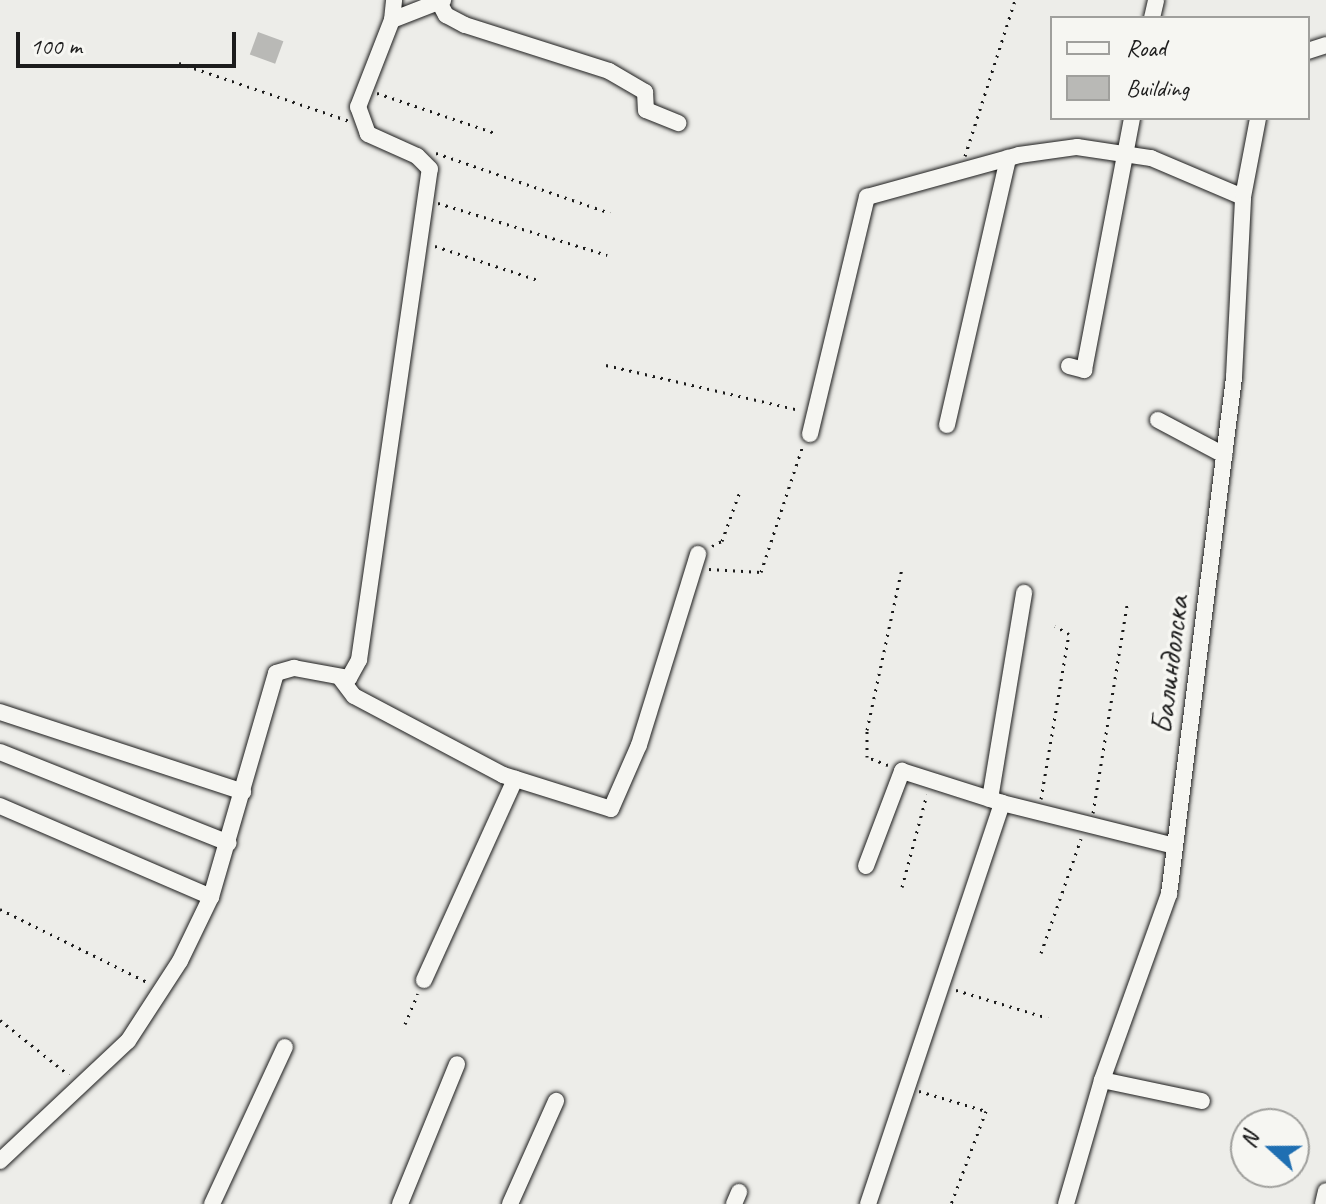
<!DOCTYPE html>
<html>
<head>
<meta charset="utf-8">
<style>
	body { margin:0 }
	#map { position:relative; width:1326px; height:1204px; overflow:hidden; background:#edede9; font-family:Caveat,sans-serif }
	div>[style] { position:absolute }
	.building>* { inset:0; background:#b9b9b6; transform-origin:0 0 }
	.path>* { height:3px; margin-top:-1.5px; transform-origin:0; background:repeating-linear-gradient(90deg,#1c1c1c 0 2px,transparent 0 8px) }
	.roads { filter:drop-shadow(0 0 2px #1c1c1c) drop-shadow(0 0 2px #1c1c1c) }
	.minor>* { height:16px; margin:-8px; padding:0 8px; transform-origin:8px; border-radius:8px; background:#f6f6f2 }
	span { translate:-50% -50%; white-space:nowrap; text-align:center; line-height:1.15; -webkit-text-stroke:7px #f6f6f2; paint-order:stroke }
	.street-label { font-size:32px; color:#1c1c1c }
	.legend { position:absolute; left:1050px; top:16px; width:260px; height:104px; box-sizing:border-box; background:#f6f6f2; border:2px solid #9f9f9c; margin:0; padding:10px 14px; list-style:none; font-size:24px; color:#1c1c1c }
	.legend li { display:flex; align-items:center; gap:16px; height:40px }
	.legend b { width:40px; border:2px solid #9f9f9c }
	.north { position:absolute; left:1230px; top:1108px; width:80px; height:80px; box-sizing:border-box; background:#f6f6f2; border:2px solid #9f9f9c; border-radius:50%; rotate:291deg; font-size:22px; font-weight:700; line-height:32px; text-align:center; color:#1c1c1c }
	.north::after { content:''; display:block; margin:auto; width:28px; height:36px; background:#1f6fb2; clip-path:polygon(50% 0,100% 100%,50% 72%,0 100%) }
	.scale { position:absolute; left:16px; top:32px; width:220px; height:36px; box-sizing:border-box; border:4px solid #1c1c1c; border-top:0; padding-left:10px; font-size:24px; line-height:28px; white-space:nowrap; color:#1c1c1c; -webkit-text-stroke:6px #f6f6f2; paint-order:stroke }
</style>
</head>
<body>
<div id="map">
	<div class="building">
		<div style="left:258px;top:32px;width:27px;height:24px;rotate:20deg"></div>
	</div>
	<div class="path">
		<div style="left:179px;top:63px;width:180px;rotate:18.8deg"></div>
		<div style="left:377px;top:93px;width:125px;rotate:18.7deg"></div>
		<div style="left:436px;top:153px;width:184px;rotate:19deg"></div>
		<div style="left:965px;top:156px;width:164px;rotate:-72.2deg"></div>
		<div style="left:438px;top:203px;width:177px;rotate:17.1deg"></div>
		<div style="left:435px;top:246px;width:108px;rotate:18.3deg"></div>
		<div style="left:606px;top:365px;width:199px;rotate:13.1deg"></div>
		<div style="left:712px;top:546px;width:11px;rotate:-27deg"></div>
		<div style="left:722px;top:541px;width:53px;rotate:-70.2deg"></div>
		<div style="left:709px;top:569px;width:52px;rotate:3.3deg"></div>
		<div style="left:761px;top:572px;width:131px;rotate:-71.7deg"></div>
		<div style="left:888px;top:765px;width:22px;rotate:-159deg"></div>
		<div style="left:867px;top:757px;width:27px;rotate:-90deg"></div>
		<div style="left:867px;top:730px;width:166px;rotate:-77.8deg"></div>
		<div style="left:1041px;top:799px;width:167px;rotate:-80.4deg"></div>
		<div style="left:1069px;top:634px;width:16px;rotate:-150deg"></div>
		<div style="left:1093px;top:813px;width:211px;rotate:-80.7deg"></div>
		<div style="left:902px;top:887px;width:96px;rotate:-75deg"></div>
		<div style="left:0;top:909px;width:164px;rotate:26.4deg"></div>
		<div style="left:1041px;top:953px;width:121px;rotate:-70.7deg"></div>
		<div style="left:956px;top:990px;width:96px;rotate:16.9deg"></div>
		<div style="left:0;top:1020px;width:88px;rotate:38.6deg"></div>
		<div style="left:405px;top:1024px;width:33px;rotate:-67deg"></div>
		<div style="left:919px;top:1091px;width:70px;rotate:16.6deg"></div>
		<div style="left:986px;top:1111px;width:99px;rotate:110.6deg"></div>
	</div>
	<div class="roads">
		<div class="minor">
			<div style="left:439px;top:2px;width:15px;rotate:62deg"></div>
			<div style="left:446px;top:15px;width:21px;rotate:28deg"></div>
			<div style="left:465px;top:25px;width:151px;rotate:17.7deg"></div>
			<div style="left:609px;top:71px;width:42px;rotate:30.3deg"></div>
			<div style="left:645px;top:92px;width:18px;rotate:87deg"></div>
			<div style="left:646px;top:110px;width:35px;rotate:22deg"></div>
			<div style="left:1152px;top:18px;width:18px;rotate:-77deg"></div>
			<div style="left:392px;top:20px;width:20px;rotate:-84deg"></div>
			<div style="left:1308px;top:51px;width:19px;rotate:-18deg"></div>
			<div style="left:1069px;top:366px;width:16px;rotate:15deg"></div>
			<div style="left:1084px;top:370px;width:257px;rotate:-79.2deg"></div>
			<div style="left:1158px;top:420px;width:75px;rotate:27.9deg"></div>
			<div style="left:947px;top:425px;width:274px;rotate:-77.1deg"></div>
			<div style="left:810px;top:434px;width:244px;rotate:-76.5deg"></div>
			<div style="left:867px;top:197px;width:158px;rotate:-15.4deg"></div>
			<div style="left:1019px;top:155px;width:59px;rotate:-7.9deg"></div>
			<div style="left:1077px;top:147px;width:75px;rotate:8.5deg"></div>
			<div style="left:1151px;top:158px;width:100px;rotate:23deg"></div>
			<div style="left:341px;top:679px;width:21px;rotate:53deg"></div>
			<div style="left:354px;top:696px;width:169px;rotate:27.9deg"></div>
			<div style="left:503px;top:775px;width:113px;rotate:17.5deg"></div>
			<div style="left:611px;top:809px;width:70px;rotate:-66.4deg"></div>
			<div style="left:639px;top:745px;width:200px;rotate:-72.8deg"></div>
			<div style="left:0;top:712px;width:256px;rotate:18.2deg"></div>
			<div style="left:0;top:752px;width:246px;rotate:21.7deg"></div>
			<div style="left:990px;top:799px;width:209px;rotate:-80.6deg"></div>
			<div style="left:0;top:806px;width:230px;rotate:23.3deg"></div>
			<div style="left:866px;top:866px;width:102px;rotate:-69.2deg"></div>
			<div style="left:902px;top:771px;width:105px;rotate:17.7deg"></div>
			<div style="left:1002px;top:803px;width:177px;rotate:14deg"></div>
			<div style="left:424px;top:980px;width:221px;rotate:-65.6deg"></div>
			<div style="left:1102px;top:1080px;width:102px;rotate:11.9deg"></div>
			<div style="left:0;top:1161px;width:175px;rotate:-43.2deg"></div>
			<div style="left:128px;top:1041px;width:95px;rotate:-57deg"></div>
			<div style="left:180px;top:961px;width:71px;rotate:-64.2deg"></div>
			<div style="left:211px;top:897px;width:233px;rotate:-73.8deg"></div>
			<div style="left:276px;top:673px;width:19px;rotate:-16deg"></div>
			<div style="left:294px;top:668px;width:56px;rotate:10.3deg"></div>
			<div style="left:349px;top:678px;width:21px;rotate:-61deg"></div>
			<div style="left:359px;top:660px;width:496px;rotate:-81.8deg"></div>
			<div style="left:430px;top:169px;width:18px;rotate:-135deg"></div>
			<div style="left:417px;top:156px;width:54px;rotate:-155.8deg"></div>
			<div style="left:368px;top:134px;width:29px;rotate:-110deg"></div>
			<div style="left:358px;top:107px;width:93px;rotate:-68.7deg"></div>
			<div style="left:392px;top:20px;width:55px;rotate:-21.4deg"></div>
			<div style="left:212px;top:1204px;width:173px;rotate:-65.1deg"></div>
			<div style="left:400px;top:1204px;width:151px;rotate:-67.8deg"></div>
			<div style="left:510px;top:1204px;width:113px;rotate:-65.9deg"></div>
			<div style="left:734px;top:1204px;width:13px;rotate:-67deg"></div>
			<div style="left:868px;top:1204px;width:423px;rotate:-71.5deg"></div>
			<div style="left:1066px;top:1204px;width:129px;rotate:-73.8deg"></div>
			<div style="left:1102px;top:1080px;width:198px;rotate:-70.2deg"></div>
			<div style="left:1169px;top:894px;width:521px;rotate:-82.83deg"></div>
			<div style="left:1234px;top:377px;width:180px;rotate:-87.1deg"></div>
			<div style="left:1243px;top:197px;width:80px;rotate:-79.2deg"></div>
			<div style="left:1323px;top:1204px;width:13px;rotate:-77deg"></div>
		</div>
	</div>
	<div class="street-label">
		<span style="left:1170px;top:665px;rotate:-83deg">Балиндолска</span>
	</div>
	<ul class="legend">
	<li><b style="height:10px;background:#f6f6f2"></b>Road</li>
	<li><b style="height:22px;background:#b9b9b6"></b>Building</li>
	</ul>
	<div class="north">N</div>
	<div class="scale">100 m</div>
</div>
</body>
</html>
